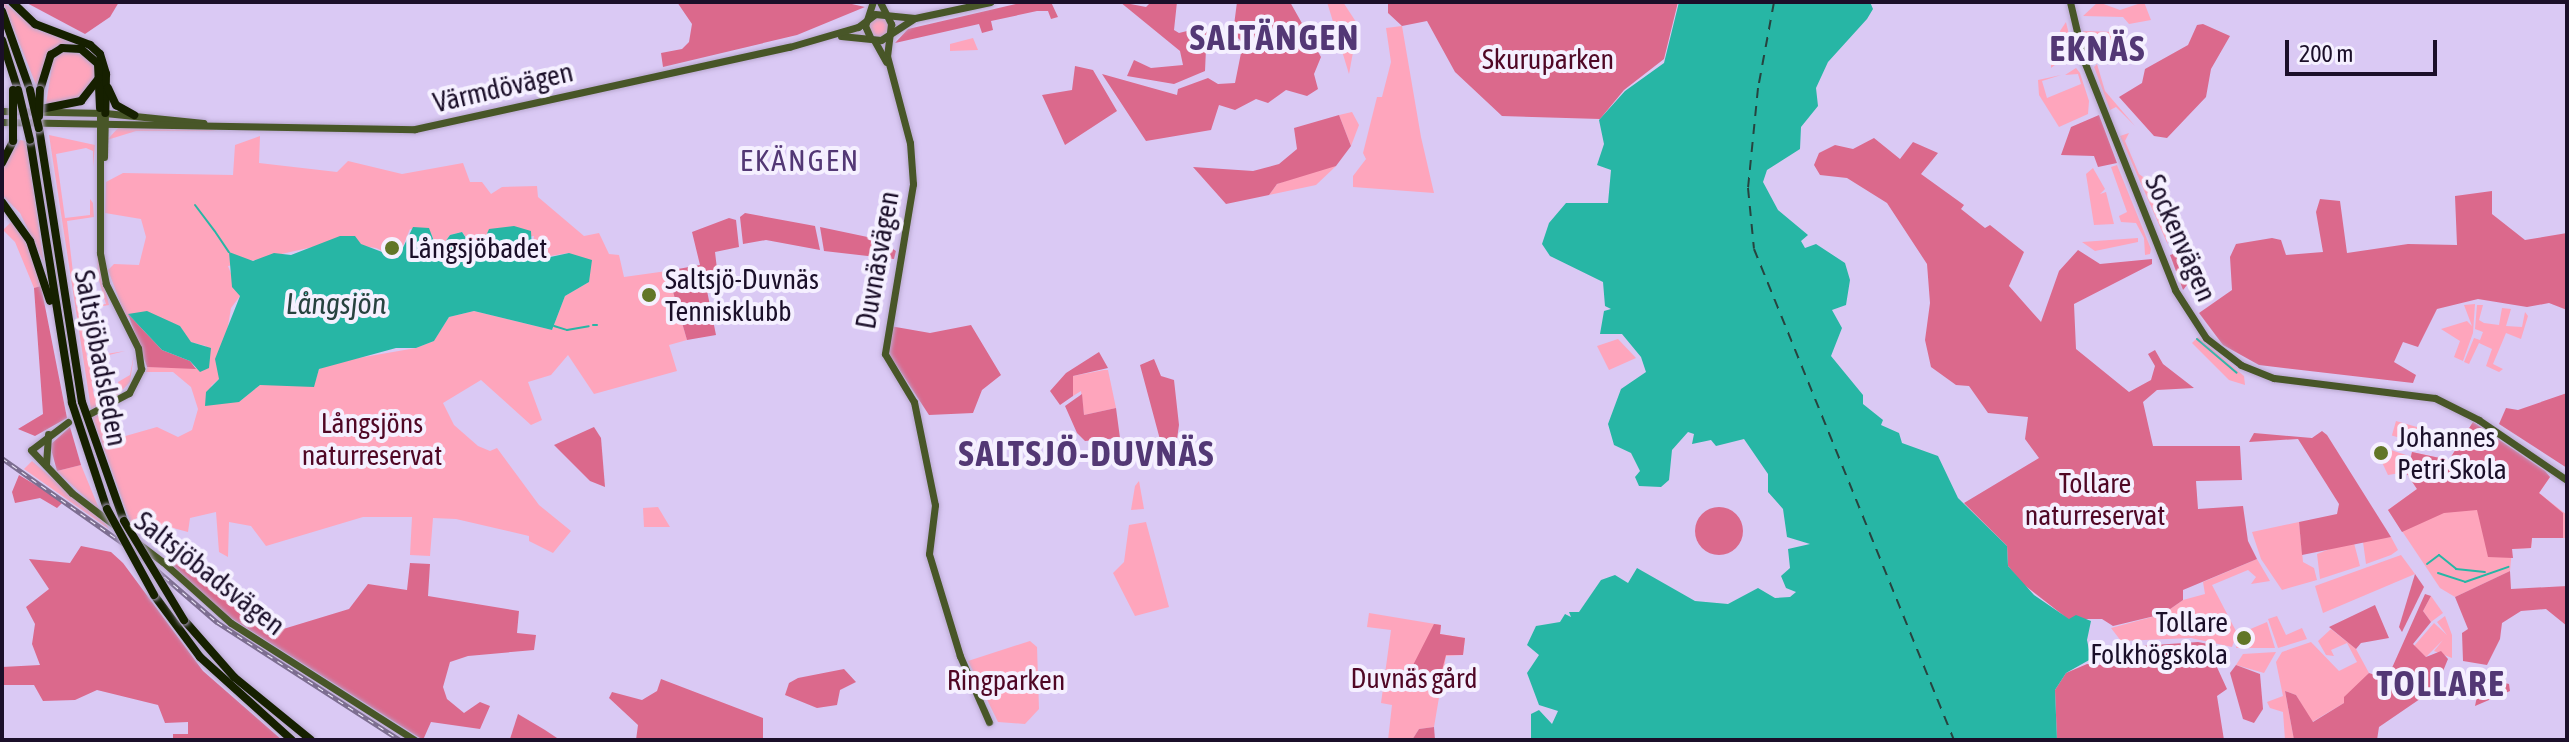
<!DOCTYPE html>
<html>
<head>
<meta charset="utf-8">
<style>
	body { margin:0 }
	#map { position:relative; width:2569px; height:742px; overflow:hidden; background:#dac9f4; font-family:"Asap Condensed",sans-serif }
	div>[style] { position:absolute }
	.green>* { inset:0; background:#fea5bc; transform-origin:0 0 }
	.round { border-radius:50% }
	.forest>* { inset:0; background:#db698c }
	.water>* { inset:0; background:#27b6a5 }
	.stream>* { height:2px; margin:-1px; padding:0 1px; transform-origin:1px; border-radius:1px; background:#27b6a5 }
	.ferry>* { height:2px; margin-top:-1px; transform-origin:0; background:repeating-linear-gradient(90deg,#27433f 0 10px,transparent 0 18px) }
	.roads { filter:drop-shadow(0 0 2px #b8a8cf) drop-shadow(0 0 2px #b8a8cf) }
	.secondary>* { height:7px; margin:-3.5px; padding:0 3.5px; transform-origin:3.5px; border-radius:3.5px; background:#485628 }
	.highway>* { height:8px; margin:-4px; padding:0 4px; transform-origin:4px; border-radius:4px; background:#162000 }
	.rail>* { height:5px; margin-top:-2.5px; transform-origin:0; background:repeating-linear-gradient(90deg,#f5f0ff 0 6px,#7d6e91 0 12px); box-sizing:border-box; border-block:2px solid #7d6e91 }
	.bridges { filter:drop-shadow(0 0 2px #b8a8cf) drop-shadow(0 0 2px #b8a8cf) }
	.highway-bridge>* { height:8px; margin:-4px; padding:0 4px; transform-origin:4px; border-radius:4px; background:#162000 }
	.dots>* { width:22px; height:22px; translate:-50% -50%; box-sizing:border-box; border:4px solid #f5f0ff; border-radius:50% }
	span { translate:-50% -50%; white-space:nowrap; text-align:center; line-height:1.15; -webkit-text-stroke:8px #f5f0ff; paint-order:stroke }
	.park-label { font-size:28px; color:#500725 }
	.street-label { font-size:28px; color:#1b0f29 }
	.poi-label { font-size:28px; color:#1b0f29 }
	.left { translate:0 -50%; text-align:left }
	.right { translate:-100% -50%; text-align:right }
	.neighbourhood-label { font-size:30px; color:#533875; letter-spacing:2px }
	.water-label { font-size:30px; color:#27433f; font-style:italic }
	.district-label { font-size:36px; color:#533875; font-weight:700; letter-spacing:2px }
	.frame { position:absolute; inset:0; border:4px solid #1b0f29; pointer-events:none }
	.scale { position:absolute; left:2285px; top:40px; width:152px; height:36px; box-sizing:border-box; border:4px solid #1b0f29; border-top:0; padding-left:10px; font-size:24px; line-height:28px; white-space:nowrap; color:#1b0f29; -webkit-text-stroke:6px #f5f0ff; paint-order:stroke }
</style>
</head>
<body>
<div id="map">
	<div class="green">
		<div style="clip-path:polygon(3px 2px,40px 31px,78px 43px,59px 45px,48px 54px,38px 90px)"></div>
		<div style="clip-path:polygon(1327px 2px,1343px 2px,1358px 25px,1349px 74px)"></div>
		<div style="clip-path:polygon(2098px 2px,2120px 10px,2144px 2px,2151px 20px,2129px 24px,2123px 17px,2083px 16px)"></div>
		<div class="round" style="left:869px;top:17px;width:20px;height:20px"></div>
		<div style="clip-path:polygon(2066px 22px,2073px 51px,2051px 68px,2051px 61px,2065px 49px,2060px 31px)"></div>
		<div style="clip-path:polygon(1402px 26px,1421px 137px,1434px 193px,1353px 187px,1353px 176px,1366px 159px,1363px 153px,1377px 97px,1382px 97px,1391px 62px,1386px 28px)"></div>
		<div style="clip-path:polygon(2083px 31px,2115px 32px,2119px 42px,2089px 52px)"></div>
		<div style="clip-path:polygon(973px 38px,978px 50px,950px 51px,950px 44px)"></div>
		<div style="clip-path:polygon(63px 52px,84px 54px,95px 68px,96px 81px,83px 98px,46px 104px,53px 59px)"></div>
		<div style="clip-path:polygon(2097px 64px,2105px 91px,2135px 126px,2116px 107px,2110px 110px,2094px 67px)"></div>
		<div style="clip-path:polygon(2076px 68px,2080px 73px,2089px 101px,2088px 114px,2059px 127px,2039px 95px,2038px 80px,2061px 75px,2042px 81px,2047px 98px,2081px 84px,2078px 74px,2065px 75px)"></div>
		<div style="clip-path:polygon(1352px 112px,1359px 125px,1351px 146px,1339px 115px)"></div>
		<div style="clip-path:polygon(118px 128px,210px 130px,217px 131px,136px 131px,107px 140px)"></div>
		<div style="clip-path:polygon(2129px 133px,2125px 141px,2139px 174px,2154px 185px,2168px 245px,2120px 136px)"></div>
		<div style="clip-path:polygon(49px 135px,95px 145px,93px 167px,93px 151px,86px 148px,56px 154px,65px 218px,90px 215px,90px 199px,93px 203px,94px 217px,67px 221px,77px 307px,106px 304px,98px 277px,97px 253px,109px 305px,80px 310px,87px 357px,125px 351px,89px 360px,94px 396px,120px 390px,118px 382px,130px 375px,134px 354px,130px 382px,115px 398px,91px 409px)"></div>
		<div style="clip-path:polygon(evenodd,260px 136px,259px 163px,337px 172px,348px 161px,402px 174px,463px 163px,470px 182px,482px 182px,491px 194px,502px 187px,537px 186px,538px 197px,584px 236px,599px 233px,609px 254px,619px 255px,624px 277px,667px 271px,687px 340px,669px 345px,677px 371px,594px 394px,568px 355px,551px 375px,528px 382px,542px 420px,531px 425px,481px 380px,443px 403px,454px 425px,478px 446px,490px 451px,497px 448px,539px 505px,571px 531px,553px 553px,529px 541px,529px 536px,456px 519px,433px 518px,430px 556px,410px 555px,412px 517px,363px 517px,266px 546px,251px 526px,229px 522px,228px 557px,219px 552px,216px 512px,190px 518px,188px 532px,136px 518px,138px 534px,132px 527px,92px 416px,99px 414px,109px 437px,115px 439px,157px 427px,178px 437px,192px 430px,198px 409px,191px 387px,173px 372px,146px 372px,147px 367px,209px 368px,206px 346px,190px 342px,180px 326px,142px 312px,126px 318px,108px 270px,114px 264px,139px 265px,146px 237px,141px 219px,105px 213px,106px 182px,123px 173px,233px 175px,235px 145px,260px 136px,410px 229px,431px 233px,438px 252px,450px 235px,462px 232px,472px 244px,482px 245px,534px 236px,532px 251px,538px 258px,569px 253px,589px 282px,565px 296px,552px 330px,474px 311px,449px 317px,434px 341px,416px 348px,335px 362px,319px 369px,316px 379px,260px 385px,239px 402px,225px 402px,211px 386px,219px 379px,231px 308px,240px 296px,228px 266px,335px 242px,376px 248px,398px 258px,410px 229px)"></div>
		<div style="clip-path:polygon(20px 140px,26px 141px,44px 263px,20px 213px,2px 195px,2px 167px)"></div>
		<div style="clip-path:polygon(2117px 165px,2151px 249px,2150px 254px,2145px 255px,2144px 238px,2136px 223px,2121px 222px,2119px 216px,2127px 212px,2111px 167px)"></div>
		<div style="clip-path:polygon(1326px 166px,1336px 166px,1316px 185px,1269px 195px,1277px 184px)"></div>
		<div style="clip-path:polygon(2093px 168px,2105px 189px,2100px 194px,2106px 192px,2114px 224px,2094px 225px,2086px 174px)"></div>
		<div style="clip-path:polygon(13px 220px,27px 245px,41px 286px,34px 288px,15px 242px,3px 230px)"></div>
		<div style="clip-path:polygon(2138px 238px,2138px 242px,2095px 251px,2082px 242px)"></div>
		<div style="clip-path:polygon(2475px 304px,2473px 333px,2463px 361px,2454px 357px,2460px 341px,2441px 329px,2467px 321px,2472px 326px,2464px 305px)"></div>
		<div style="clip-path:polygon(2477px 305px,2483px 305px,2479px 320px,2484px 323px,2499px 325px,2502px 308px,2511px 309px,2506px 326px,2522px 327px,2525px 312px,2528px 316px,2521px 339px,2506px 333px,2493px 364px,2503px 369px,2499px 372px,2486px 366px,2492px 349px,2479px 343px,2469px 364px,2464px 362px,2474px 338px,2480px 340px,2483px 332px,2475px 329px)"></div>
		<div style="clip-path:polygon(2198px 337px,2244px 376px,2245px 385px,2229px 380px,2192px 343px)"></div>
		<div style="clip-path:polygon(1618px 339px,1636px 358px,1609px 370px,1597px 346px)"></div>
		<div style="clip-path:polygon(1104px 370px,1108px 370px,1116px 408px,1084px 415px,1081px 391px,1073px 396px,1071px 389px,1073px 376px)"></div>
		<div style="left:2396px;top:421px;width:29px;height:15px;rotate:16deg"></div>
		<div style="clip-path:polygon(2473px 422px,2545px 471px,2550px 477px,2539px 493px,2567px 515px,2567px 538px,2532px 538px,2531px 548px,2512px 549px,2510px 571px,2455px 597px,2440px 588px,2388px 510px,2417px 489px,2407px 474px,2412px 452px,2449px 460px)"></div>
		<div style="clip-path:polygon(2382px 447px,2409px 456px,2406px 472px,2388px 475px,2380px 458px)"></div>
		<div style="clip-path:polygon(32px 461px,106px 524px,109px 529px,24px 469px)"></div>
		<div style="clip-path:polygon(81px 465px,100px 511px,57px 471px)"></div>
		<div style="clip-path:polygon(1139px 481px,1144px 509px,1131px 510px,1135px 486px)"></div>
		<div style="clip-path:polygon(658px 507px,670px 527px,644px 527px,643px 508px)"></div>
		<div style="clip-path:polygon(1146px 522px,1169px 607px,1135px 616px,1113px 573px,1124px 562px,1129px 525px)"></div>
		<div style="clip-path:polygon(2299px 522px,2303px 562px,2314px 568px,2317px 580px,2282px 590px,2261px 559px,2252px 532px)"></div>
		<div style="clip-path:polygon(2391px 537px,2398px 550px,2391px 555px,2366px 564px,2363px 542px,2354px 543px,2360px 566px,2320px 579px,2317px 554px,2350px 541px)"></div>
		<div style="clip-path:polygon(2401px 555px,2415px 574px,2323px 613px,2315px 586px)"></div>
		<div style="clip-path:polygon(2257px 559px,2270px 581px,2251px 584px,2256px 577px,2248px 570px,2212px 585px,2237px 633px,2232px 647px,2191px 638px,2121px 641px,2111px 628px,2163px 614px,2183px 600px,2205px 594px,2203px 582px)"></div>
		<div style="clip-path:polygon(2431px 596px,2443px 613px,2431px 622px,2423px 611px)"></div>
		<div style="clip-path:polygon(1369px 613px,1441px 625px,1440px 634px,1465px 638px,1463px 655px,1446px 656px,1434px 727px,1419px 729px,1412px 740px,1388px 740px,1392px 705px,1381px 703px,1391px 630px,1367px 627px)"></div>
		<div style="clip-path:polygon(2277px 616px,2286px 635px,2302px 628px,2307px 639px,2278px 648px,2268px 619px)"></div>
		<div style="clip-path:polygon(2445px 616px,2452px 635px,2452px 658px,2434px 651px,2443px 640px,2426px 657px,2414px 646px,2434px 623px,2447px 635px,2437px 622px)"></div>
		<div style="clip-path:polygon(2267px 622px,2275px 648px,2236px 648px,2241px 633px)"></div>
		<div style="clip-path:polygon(2331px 629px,2356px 649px,2369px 673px,2344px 703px,2312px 722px,2296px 695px,2285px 691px,2294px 740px,2285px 740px,2283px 712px,2270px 708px,2267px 702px,2283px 696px,2276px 662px,2282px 652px,2311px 642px,2339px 671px,2357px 662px,2347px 643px,2331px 650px,2334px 656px,2326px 655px,2318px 641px)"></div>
		<div style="clip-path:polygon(1030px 641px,1037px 647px,1039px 709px,1025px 724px,998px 722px,968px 661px)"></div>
		<div style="clip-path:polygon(2276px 652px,2264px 673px,2236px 665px,2243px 654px)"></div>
	</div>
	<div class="forest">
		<div style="clip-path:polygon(25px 2px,119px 2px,110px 17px,85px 34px)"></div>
		<div style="clip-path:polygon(677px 2px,843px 2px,865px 7px,797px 35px,663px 67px,661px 53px,682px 49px,689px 42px,692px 24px)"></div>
		<div style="clip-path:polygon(1025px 2px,1051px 2px,1058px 17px,1051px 19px,1048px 11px,1037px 11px,991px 21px,993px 30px,982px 33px,979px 24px,895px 43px,908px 29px)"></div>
		<div style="clip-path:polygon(1120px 2px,1146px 7px,1151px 2px,1177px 2px,1174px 30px,1179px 33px,1207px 26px,1205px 71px,1174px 84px,1127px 76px,1134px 60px,1151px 68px,1183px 65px,1180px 51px)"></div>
		<div style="clip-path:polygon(1237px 2px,1290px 2px,1321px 57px,1314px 74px,1318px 89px,1307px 96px,1286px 90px,1268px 103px,1256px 99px,1235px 110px,1219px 105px,1211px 130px,1146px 141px,1102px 74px,1177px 95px,1178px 89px,1208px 78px,1218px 84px,1235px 83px,1243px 43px,1233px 33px)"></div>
		<div style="clip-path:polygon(1388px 2px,1678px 2px,1664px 59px,1624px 90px,1600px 119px,1502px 116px,1455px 72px,1427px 21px,1402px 26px,1388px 13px)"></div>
		<div style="clip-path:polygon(2203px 24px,2230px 36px,2211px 69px,2206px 97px,2167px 138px,2154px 136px,2119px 97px,2142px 83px,2145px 69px,2188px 45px,2197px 25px)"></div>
		<div style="clip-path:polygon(1075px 66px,1093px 70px,1117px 111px,1065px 145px,1042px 95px,1072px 90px)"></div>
		<div style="clip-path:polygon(1339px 115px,1351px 146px,1336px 166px,1277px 184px,1269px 195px,1226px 204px,1193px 167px,1253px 171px,1279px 164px,1297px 149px,1294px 128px)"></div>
		<div style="clip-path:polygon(2099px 115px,2117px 163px,2098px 167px,2094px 156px,2061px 155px,2071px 127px)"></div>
		<div style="clip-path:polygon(1874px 138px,1900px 159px,1913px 142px,1938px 153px,1921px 174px,1964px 205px,1961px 209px,1985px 228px,1990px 225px,2024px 252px,2009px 286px,2041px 322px,2059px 271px,2078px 250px,2100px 264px,2152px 259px,2152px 264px,2074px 304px,2076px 349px,2129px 392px,2151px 380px,2155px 366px,2148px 354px,2155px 350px,2163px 364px,2194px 388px,2157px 390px,2143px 402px,2153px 446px,2240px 446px,2242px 480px,2196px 481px,2198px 509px,2243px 506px,2248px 541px,2257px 559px,2183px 590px,2183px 600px,2163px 614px,2113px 626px,2102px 619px,2068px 619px,2023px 584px,2008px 566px,2007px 546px,1964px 503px,2039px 458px,2025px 439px,2028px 417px,1988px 413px,1969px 386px,1956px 385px,1931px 367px,1925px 340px,1930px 303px,1927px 264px,1887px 203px,1847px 178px,1820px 175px,1814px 165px,1819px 153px,1835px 145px,1853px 149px)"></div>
		<div style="clip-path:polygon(2492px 191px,2492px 214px,2525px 240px,2567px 233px,2567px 310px,2549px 303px,2527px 307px,2478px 299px,2437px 309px,2418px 347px,2403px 342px,2394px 362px,2416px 375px,2413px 383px,2259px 365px,2223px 345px,2199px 313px,2232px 290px,2230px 257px,2236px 244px,2272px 238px,2281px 240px,2286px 255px,2323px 252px,2316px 212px,2320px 199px,2340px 201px,2347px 253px,2408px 244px,2457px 245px,2455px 196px)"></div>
		<div style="clip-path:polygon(745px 213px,815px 226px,820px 250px,766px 240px,743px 244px,740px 217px)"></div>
		<div style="clip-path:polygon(729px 218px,736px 220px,739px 247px,715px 252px,717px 269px,704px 276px,716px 335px,687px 340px,667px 271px,700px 265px,692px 232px)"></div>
		<div style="clip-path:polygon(820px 227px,877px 239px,896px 251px,894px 259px,824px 251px)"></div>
		<div style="clip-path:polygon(2190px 249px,2191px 280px,2183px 290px,2170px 255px)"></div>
		<div style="clip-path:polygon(41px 286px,67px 418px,35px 436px,18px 429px,43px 414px,34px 288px)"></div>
		<div style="clip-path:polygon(128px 314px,162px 350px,190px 361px,196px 369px,147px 367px)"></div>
		<div style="clip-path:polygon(971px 325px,1001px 375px,982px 390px,973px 413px,929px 415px,887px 351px,890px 326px,930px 333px)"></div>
		<div style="clip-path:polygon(1099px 352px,1108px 368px,1073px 376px,1073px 396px,1060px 405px,1050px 391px,1066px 373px)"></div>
		<div style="clip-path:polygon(1154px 359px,1161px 376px,1174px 380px,1179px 425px,1177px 439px,1162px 447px,1140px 365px)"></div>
		<div style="clip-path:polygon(2567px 393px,2567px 468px,2499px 424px,2506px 408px,2518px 410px)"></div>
		<div style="clip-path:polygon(1082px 394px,1084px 415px,1116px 408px,1120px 438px,1085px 441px,1077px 433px,1065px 406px)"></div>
		<div style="clip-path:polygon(2473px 422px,2545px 471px,2550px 477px,2539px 493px,2563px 513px,2563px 538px,2532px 538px,2531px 548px,2512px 549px,2513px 558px,2488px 557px,2477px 510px,2444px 513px,2402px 532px,2388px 510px,2417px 489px,2407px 474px,2412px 452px,2449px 460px)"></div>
		<div style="clip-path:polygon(70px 427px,81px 465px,57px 471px,50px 445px)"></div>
		<div style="clip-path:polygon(594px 427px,601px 438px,605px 487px,590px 481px,554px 445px)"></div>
		<div style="clip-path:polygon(2322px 431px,2327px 435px,2391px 537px,2302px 555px,2299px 522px,2337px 514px,2339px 504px,2298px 439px,2249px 442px,2254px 433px,2312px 438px)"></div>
		<div style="clip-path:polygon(19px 475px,49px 493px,62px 503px,57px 508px,40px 498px,15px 503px,12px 492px)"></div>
		<div class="round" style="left:1695px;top:507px;width:48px;height:48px"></div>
		<div style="clip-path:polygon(81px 546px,111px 552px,123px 563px,203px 671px,282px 740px,173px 740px,173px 734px,188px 734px,188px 722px,165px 723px,158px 705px,97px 690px,75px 700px,43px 701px,34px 685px,2px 685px,2px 667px,40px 665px,32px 644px,35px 624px,26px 607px,49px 589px,29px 559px,70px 563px)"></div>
		<div style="clip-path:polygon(175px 554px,195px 557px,189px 568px,280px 630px,349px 609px,368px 584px,407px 590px,410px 563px,430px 564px,428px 596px,519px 611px,517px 633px,536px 635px,534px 650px,468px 656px,450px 662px,443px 687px,447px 699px,464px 713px,480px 702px,490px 706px,480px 729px,431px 722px,423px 740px,223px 613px,171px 564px)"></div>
		<div style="clip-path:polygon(2510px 571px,2511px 589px,2567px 586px,2567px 626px,2546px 609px,2521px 611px,2502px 623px,2500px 639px,2487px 665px,2463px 661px,2462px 633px,2468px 629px,2455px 597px)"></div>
		<div style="clip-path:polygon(2415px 574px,2424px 587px,2402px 632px,2399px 627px)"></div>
		<div style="clip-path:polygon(2425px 594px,2431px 596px,2423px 611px,2431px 622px,2413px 644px,2426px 657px,2441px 651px,2448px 659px,2436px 688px,2379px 727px,2377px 740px,2294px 740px,2285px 691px,2296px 695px,2313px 722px,2344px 703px,2344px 697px,2369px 673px,2387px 679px)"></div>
		<div style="clip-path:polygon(2375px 605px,2389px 638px,2361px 643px,2356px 649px,2329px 627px)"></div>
		<div style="clip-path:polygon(1434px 624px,1441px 625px,1440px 634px,1465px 638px,1463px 655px,1446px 655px,1435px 697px,1428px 673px,1408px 675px)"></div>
		<div style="clip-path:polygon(2198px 642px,2213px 645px,2210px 652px,2227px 689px,2217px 696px,2224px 740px,2057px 740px,2055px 690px,2066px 673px,2087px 664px,2102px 665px,2126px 647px)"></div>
		<div style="clip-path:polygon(2236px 665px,2260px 674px,2263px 709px,2254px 723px,2243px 719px,2230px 673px)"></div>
		<div style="clip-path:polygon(844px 669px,856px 682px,840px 690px,837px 705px,817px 708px,785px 695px,789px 683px,798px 678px)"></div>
		<div style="clip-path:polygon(2481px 677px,2509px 684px,2510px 691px,2475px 706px)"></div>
		<div style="clip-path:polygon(661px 679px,763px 718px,763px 740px,636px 740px,638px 725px,609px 698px,612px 692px,642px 700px,657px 691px)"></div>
		<div style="clip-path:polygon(518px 714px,545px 730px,560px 740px,510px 739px)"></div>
		<div style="clip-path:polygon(1434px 727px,1435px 740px,1412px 740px,1419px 729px)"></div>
	</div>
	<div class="water">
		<div style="clip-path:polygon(1679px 2px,1870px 2px,1873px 9px,1867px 19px,1828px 62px,1816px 88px,1818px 106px,1801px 127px,1800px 149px,1767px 170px,1763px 182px,1778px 210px,1808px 235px,1801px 241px,1805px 248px,1816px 244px,1845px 263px,1850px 280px,1846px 305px,1832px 310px,1842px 328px,1831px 356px,1863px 395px,1863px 404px,1883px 420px,1881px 425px,1899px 433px,1902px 443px,1938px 456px,1958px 498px,2007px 546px,2008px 566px,2034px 595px,2069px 619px,2076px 615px,2091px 621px,2087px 640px,2091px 659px,2066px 673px,2055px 690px,2057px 740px,1531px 740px,1531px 714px,1539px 710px,1552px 724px,1558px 711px,1539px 705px,1527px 673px,1539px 655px,1527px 645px,1536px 626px,1560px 622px,1565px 614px,1571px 617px,1569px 612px,1579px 612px,1601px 580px,1615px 575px,1628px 583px,1637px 568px,1695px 601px,1728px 604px,1758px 588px,1775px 598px,1790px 597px,1796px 592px,1786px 588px,1781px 576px,1790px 568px,1788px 549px,1810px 544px,1787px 537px,1783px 509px,1768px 492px,1768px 474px,1744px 439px,1716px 446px,1711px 440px,1692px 444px,1694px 434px,1688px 432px,1672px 450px,1669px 480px,1661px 487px,1639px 486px,1635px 477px,1640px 471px,1631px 453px,1614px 445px,1608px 424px,1621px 389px,1646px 372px,1641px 357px,1622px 334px,1600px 334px,1604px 311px,1611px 309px,1605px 306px,1603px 282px,1550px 256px,1542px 244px,1549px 223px,1566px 203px,1608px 203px,1611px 170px,1597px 165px,1604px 144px,1599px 120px,1625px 91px,1664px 63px)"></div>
		<div style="clip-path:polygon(514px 226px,531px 231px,532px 251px,541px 259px,569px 253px,592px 260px,589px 282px,565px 296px,552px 330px,474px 311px,449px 317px,434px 341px,416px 348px,396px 348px,319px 369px,314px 387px,260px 385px,239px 402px,205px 406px,206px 392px,219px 379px,215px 359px,240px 296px,232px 287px,229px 252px,253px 261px,274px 253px,291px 255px,340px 236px,355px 236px,361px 244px,398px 258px,413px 227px,429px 228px,438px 252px,450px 235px,462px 232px,468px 241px,482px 245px,489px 229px)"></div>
		<div style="clip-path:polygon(147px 311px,180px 326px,191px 342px,211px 348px,209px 368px,200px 372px,190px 361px,162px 350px,128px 314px)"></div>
	</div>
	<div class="stream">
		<div style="left:195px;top:205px;width:34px;rotate:53deg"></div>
		<div style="left:216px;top:233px;width:23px;rotate:56deg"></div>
		<div style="left:593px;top:325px;width:4px"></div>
		<div style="left:554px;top:326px;width:14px;rotate:17deg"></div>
		<div style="left:567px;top:330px;width:22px;rotate:-10deg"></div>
		<div style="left:2197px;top:339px;width:52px;rotate:40.4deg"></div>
		<div style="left:2427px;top:564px;width:15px;rotate:-37deg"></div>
		<div style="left:2439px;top:555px;width:22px;rotate:39deg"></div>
		<div style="left:2456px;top:569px;width:29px;rotate:6deg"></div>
		<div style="left:2438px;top:573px;width:28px;rotate:18deg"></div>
		<div style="left:2465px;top:582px;width:46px;rotate:-19.2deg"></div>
	</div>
	<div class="ferry">
		<div style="left:1774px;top:2px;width:87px;rotate:100.5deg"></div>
		<div style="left:1758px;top:88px;width:100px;rotate:95.7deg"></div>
		<div style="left:1748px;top:188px;width:61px;rotate:84.4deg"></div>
		<div style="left:1754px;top:249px;width:530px;rotate:67.84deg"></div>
	</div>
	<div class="roads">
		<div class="secondary">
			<div style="left:880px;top:2px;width:25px;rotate:63deg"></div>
			<div style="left:891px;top:24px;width:32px;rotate:97deg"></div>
			<div style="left:887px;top:56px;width:90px;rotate:75.2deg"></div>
			<div style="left:910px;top:143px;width:41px;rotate:85.8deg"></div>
			<div style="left:913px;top:184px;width:172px;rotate:99.4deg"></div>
			<div style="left:885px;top:354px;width:56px;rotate:58.9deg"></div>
			<div style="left:914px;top:402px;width:105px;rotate:78.5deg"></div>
			<div style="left:935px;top:505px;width:49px;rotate:97deg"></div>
			<div style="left:929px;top:554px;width:107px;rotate:73.1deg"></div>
			<div style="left:960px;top:656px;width:72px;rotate:66.3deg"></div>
			<div style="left:2070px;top:2px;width:61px;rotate:76.7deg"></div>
			<div style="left:2084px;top:61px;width:246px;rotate:68.3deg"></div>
			<div style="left:2175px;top:290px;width:57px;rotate:57.1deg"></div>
			<div style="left:2206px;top:338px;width:44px;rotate:37.6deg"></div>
			<div style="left:2241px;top:365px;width:35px;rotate:22deg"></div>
			<div style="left:2274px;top:378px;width:162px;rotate:7.1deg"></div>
			<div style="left:2435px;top:398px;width:49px;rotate:26.6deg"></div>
			<div style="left:2479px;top:420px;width:107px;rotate:34.3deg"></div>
			<div style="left:841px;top:36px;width:40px;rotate:5.7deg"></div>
			<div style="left:881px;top:40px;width:38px;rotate:-33deg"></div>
			<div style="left:870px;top:37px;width:12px;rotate:-114deg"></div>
			<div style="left:865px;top:26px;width:25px;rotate:-72deg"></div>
			<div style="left:874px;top:40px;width:25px;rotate:61deg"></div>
			<div style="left:2px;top:111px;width:103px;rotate:1.1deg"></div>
			<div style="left:105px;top:113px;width:99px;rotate:5.8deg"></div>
			<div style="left:2px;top:122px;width:413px;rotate:1deg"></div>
			<div style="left:415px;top:129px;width:383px;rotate:-12.4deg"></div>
			<div style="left:789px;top:47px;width:72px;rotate:-16.2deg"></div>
			<div style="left:858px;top:27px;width:21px;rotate:-37deg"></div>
			<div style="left:875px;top:14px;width:40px;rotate:5.7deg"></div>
			<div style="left:915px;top:18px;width:77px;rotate:-12deg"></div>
			<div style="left:104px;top:157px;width:44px;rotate:-88.7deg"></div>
			<div style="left:91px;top:413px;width:43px;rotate:-27.8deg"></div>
			<div style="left:129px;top:393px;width:27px;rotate:-63deg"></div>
			<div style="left:141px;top:369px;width:21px;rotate:-98deg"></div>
			<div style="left:138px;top:348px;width:72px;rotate:-116.6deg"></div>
			<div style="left:106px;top:284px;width:32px;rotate:-101deg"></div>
			<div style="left:100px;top:253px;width:140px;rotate:-90deg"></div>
			<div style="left:68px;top:422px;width:46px;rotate:142.9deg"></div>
			<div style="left:31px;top:450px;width:59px;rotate:46.4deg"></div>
			<div style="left:72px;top:493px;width:114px;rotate:37.2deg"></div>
			<div style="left:163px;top:562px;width:91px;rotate:41.9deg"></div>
			<div style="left:231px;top:623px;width:218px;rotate:32.5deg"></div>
			<div style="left:46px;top:464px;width:30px;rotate:-86deg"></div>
		</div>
		<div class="highway">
			<div style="left:12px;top:2px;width:32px;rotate:44deg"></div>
			<div style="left:35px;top:24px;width:59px;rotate:20.9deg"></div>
			<div style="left:90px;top:45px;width:13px;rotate:42deg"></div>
			<div style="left:100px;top:54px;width:21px;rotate:73deg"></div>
			<div style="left:106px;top:74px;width:39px;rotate:91deg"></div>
			<div style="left:2px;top:11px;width:84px;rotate:70.5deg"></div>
			<div style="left:2px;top:40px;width:52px;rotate:72.3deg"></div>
			<div style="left:108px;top:88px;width:19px;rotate:65deg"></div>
			<div style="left:116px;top:105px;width:21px;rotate:29deg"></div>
			<div style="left:40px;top:90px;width:37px;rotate:-73deg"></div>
			<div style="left:51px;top:55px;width:13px;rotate:-32deg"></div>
			<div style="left:62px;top:48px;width:19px;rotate:3deg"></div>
			<div style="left:81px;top:49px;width:23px;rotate:41deg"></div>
			<div style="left:98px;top:64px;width:44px;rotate:87.4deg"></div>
			<div style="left:36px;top:110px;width:46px;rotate:-11.3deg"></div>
			<div style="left:81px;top:101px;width:29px;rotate:-52deg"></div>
			<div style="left:39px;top:128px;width:277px;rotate:81.1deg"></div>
			<div style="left:82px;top:402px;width:126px;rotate:70.6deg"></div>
			<div style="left:30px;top:140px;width:266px;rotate:80.9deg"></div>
			<div style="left:72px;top:403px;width:112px;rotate:71.7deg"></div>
			<div style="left:2px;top:163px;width:25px;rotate:-63deg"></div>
			<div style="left:2px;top:202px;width:48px;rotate:54.3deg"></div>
			<div style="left:30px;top:241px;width:63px;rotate:71.6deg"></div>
			<div style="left:154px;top:595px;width:77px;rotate:53.4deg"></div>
			<div style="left:200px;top:657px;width:124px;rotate:42.1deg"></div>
			<div style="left:184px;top:620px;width:76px;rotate:48.7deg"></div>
			<div style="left:234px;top:677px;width:99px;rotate:39.3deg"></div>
		</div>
	</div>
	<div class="rail">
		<div style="left:2px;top:458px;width:165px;rotate:35.1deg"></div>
		<div style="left:137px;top:553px;width:106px;rotate:40.8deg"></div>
		<div style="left:217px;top:622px;width:218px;rotate:32.8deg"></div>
	</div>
	<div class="bridges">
		<div class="highway-bridge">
			<div style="left:18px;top:90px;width:51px;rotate:76.5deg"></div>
			<div style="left:30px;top:90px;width:39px;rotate:77deg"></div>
			<div style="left:39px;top:116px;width:26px;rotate:-88deg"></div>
			<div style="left:13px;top:141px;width:51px;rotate:-90deg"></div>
			<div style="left:107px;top:509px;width:98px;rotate:61.3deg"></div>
			<div style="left:124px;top:521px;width:116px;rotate:58.8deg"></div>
		</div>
	</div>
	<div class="dots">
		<div style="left:392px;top:248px;background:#617627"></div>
		<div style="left:649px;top:295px;background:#617627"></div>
		<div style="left:2381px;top:453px;background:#617627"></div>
		<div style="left:2244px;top:638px;background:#617627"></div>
	</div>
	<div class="park-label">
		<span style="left:1548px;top:59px">Skuruparken</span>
		<span style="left:372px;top:439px">Långsjöns<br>naturreservat</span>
		<span style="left:2095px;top:499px">Tollare<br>naturreservat</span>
		<span style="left:1414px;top:678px">Duvnäs gård</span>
		<span style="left:1006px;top:680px">Ringparken</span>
	</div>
	<div class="street-label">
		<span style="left:503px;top:87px;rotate:-13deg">Värmdövägen</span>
		<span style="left:2181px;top:238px;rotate:66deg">Sockenvägen</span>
		<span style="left:877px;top:260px;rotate:-80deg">Duvnäsvägen</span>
		<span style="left:101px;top:358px;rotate:79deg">Saltsjöbadsleden</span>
		<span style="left:210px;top:573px;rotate:38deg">Saltsjöbadsvägen</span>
	</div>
	<div class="poi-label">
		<span class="left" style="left:408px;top:248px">Långsjöbadet</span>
		<span class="left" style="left:665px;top:295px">Saltsjö-Duvnäs<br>Tennisklubb</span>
		<span class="left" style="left:2397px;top:453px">Johannes<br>Petri Skola</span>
		<span class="right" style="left:2228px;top:638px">Tollare<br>Folkhögskola</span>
	</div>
	<div class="neighbourhood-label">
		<span style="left:800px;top:160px">EKÄNGEN</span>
	</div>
	<div class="water-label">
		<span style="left:336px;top:303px">Långsjön</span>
	</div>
	<div class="district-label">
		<span style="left:1275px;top:38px">SALTÄNGEN</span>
		<span style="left:2098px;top:49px">EKNÄS</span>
		<span style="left:1087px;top:454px">SALTSJÖ-DUVNÄS</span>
		<span style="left:2441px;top:684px">TOLLARE</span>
	</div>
	<div class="frame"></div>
	<div class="scale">200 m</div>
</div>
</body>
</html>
